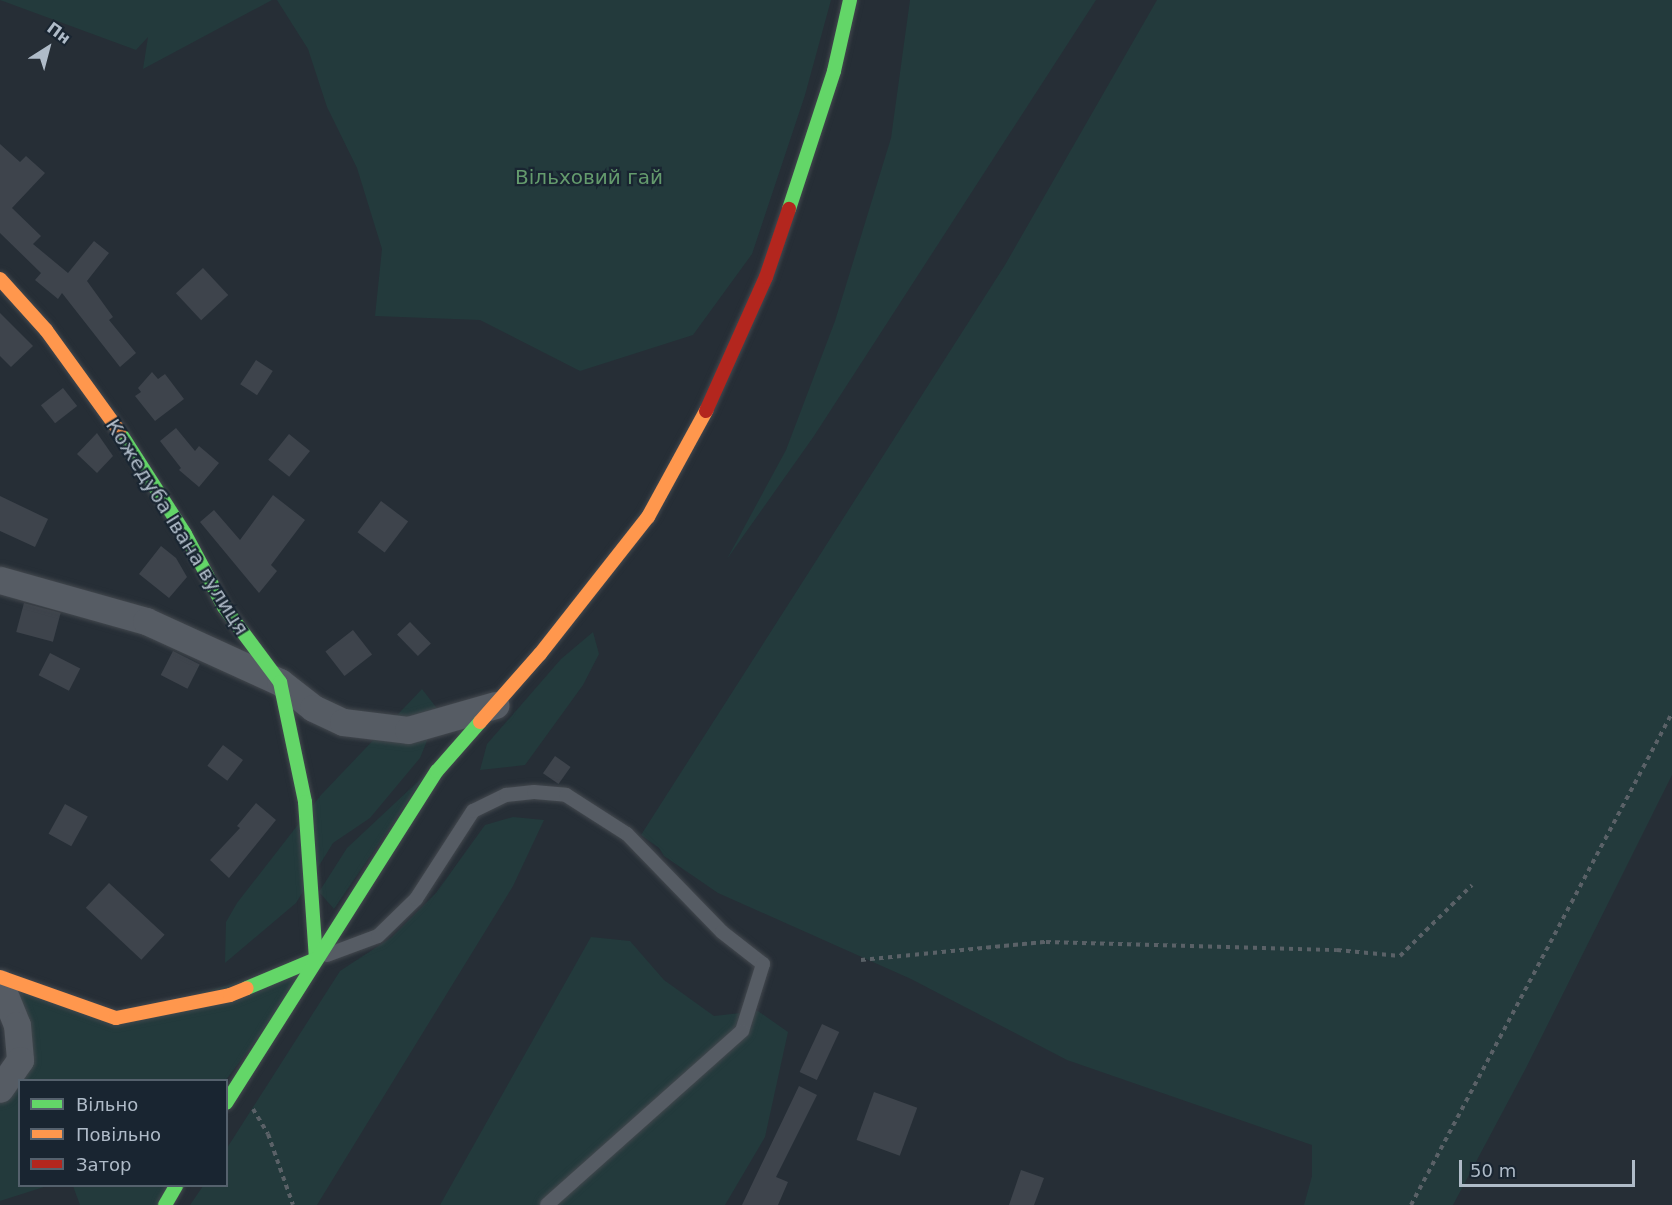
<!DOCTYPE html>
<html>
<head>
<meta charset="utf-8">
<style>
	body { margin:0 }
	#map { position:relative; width:1672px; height:1205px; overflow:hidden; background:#262e36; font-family:"DejaVu Sans",sans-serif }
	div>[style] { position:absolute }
	.green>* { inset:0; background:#233a3c }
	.building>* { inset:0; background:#3e444c; transform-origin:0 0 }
	.path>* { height:4px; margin-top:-2px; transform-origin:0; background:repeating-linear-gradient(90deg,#5a6167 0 4.5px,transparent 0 9px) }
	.roads { filter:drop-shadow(0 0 2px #43484e) drop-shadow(0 0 2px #43484e) }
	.lane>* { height:14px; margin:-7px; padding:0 7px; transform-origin:7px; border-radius:7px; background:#565c64 }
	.street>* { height:27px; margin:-13.5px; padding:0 13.5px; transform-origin:13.5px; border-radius:13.5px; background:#565c64 }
	.fast>* { height:14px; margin:-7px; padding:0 7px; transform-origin:7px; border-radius:7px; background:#63d668 }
	.slow>* { height:14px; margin:-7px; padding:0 7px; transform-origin:7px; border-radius:7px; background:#ff974d }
	.jam>* { height:14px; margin:-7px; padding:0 7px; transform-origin:7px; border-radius:7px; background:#b3261e }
	span { translate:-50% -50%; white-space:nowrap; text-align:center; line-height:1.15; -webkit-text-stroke:4.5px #192531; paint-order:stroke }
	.park-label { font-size:20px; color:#649b6d }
	.street-label { font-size:20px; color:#afbbc8 }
	.legend { position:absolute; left:18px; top:1079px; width:210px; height:108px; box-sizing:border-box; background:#192531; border:2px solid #55616d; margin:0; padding:8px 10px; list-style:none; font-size:18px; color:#afbbc8 }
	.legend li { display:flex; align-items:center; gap:12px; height:30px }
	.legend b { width:30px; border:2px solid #55616d }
	.north { position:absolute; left:18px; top:18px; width:60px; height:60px; -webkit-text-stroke:4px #192531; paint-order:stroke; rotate:36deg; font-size:16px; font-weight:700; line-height:24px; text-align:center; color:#afbbc8 }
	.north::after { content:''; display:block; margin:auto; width:21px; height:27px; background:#afbbc8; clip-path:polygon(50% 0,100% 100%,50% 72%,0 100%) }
	.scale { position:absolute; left:1459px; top:1160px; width:176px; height:27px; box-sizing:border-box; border:3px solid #afbbc8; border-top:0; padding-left:8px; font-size:18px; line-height:21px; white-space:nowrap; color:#afbbc8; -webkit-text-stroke:4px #192531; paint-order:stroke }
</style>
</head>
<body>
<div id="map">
	<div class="green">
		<div style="clip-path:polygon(0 0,272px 0,143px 69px,148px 37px,136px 50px)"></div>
		<div style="clip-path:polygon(277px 0,831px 0,805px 95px,752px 254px,693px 335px,580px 371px,480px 320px,375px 316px,382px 249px,357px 168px,327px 107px,308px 49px)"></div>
		<div style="clip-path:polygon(910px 0,1096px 0,814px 436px,727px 559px,786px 450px,835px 321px,891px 138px)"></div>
		<div style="clip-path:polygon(1157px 0,1672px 0,1672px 775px,1527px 1066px,1453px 1205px,1304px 1205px,1312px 1176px,1312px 1145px,1067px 1060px,911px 979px,718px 893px,664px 856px,659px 848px,641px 835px,1005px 265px)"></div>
		<div style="clip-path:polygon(593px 632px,599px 654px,583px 685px,525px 765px,480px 770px,487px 744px,561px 659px)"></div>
		<div style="clip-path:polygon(422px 689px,439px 711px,420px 758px,370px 818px,333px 843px,296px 903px,225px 963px,226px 922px,237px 903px,321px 795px)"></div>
		<div style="clip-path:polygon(426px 774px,334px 909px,319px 892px,347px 848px)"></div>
		<div style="clip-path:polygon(513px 817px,544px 820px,513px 886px,317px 1205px,190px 1205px,203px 1186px,226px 1186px,227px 1148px,340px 971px,392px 937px,436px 893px,485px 825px)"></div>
		<div style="clip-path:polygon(591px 937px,630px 941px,664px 980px,714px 1016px,758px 1011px,788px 1032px,765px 1137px,725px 1205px,440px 1205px)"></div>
		<div style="clip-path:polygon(316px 959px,226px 1080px,20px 1080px,20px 1186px,47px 1186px,0 1201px,0 1089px,20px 1059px,0 983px,116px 1018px)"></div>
		<div style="clip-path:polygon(73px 1186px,177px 1186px,165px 1205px,80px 1205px)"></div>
	</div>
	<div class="building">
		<div style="clip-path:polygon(0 144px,20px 162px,26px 156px,45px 173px,12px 208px,41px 236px,33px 244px,68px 273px,94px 241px,109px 253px,87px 281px,113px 317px,109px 320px,136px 353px,120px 367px,62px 293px,58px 299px,35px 280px,41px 273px,0 233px)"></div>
		<div style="left:203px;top:268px;width:37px;height:37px;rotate:47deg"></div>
		<div style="clip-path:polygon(0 313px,33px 346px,11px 367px,0 356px)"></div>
		<div style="left:256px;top:360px;width:20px;height:29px;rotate:33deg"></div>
		<div style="clip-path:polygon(152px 372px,158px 379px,165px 374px,184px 399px,155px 421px,135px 396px,141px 392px,138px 388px)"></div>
		<div style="left:63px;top:388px;width:23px;height:28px;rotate:52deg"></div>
		<div style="clip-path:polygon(176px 428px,195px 451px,199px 446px,219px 463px,199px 487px,179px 470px,181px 468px,160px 441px)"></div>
		<div style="clip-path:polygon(97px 433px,113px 456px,97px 473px,77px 454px)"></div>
		<div style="left:289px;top:434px;width:27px;height:33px;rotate:39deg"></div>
		<div style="clip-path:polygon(273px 495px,305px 520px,271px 565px,277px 571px,259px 593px,200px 522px,214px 510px,240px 540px)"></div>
		<div style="clip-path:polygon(0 496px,48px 519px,35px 547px,0 531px)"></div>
		<div style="left:381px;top:501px;width:34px;height:39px;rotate:37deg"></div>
		<div style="clip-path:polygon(161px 546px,176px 558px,187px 577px,169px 598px,139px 574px)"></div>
		<div style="left:24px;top:603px;width:38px;height:30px;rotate:15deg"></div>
		<div style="left:410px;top:622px;width:30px;height:18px;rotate:46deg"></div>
		<div style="left:353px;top:630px;width:31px;height:35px;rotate:52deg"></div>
		<div style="left:173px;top:651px;width:30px;height:27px;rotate:27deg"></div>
		<div style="left:50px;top:653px;width:34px;height:25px;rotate:27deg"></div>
		<div style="left:223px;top:745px;width:25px;height:26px;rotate:37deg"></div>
		<div style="left:555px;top:756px;width:19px;height:21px;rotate:35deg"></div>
		<div style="clip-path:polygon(256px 803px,276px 820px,229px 878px,210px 860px,240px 828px,237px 826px)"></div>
		<div style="left:65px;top:804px;width:26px;height:34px;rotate:29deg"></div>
		<div style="left:109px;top:883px;width:76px;height:34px;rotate:43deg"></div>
		<div style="left:822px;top:1024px;width:19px;height:53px;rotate:25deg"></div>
		<div style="clip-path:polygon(799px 1086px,817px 1095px,776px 1177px,788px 1182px,778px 1205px,742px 1205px)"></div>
		<div style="left:874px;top:1092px;width:46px;height:51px;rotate:20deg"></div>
		<div style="clip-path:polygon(1021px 1170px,1044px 1178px,1034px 1205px,1009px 1205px)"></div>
	</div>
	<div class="path">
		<div style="left:861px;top:960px;width:186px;rotate:-5.6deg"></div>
		<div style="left:1046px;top:942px;width:291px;rotate:1.6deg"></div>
		<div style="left:1337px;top:950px;width:63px;rotate:5.4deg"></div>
		<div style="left:1400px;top:956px;width:101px;rotate:-44.6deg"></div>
		<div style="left:253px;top:1109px;width:29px;rotate:59deg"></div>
		<div style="left:268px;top:1134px;width:75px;rotate:70.6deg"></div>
		<div style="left:1411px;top:1205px;width:557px;rotate:-62.05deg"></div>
	</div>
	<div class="roads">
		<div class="lane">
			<div style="left:327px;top:955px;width:54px;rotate:-20.4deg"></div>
			<div style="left:378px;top:936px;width:53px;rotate:-44.2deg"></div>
			<div style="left:416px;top:899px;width:105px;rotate:-57.1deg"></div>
			<div style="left:473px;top:811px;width:37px;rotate:-26deg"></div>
			<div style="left:506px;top:795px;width:28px;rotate:-6deg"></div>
			<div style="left:534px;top:792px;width:32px;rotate:5deg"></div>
			<div style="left:566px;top:795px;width:72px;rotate:32.6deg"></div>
			<div style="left:627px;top:834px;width:136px;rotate:45.9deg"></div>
			<div style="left:722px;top:932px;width:52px;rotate:38deg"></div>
			<div style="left:763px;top:964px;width:70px;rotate:107.4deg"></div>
			<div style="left:742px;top:1031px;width:261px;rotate:138.3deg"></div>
		</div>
		<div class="street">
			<div style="left:0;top:580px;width:152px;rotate:15.7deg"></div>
			<div style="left:146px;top:621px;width:147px;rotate:24.5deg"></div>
			<div style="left:280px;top:682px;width:42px;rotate:38.2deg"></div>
			<div style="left:313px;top:708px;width:33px;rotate:25deg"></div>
			<div style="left:343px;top:722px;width:65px;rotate:7deg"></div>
			<div style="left:408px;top:730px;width:91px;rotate:-16deg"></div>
			<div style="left:0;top:983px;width:45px;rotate:68deg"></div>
			<div style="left:17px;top:1025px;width:35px;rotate:85deg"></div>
			<div style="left:20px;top:1060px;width:35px;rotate:125deg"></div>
		</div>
		<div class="fast">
			<div style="left:789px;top:209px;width:145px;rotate:-71.9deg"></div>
			<div style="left:834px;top:71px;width:73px;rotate:-77.3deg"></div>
			<div style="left:119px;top:431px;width:122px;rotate:57.3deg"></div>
			<div style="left:185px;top:534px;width:83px;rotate:61.9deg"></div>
			<div style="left:224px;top:607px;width:94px;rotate:53.3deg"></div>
			<div style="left:280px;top:682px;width:123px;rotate:78.2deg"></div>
			<div style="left:305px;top:802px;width:157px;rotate:86deg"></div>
			<div style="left:316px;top:959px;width:75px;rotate:157.2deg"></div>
			<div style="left:226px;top:1103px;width:393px;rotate:-57.6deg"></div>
			<div style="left:437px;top:771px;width:65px;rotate:-48.7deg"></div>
			<div style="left:165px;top:1205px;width:22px;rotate:-60deg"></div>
		</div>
		<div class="slow">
			<div style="left:0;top:279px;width:69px;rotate:48deg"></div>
			<div style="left:46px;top:330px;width:125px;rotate:54.1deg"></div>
			<div style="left:480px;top:722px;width:91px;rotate:-48.6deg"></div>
			<div style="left:540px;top:654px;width:174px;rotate:-51.8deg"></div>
			<div style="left:648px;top:517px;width:121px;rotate:-61.3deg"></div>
			<div style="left:0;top:977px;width:123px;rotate:19.5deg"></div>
			<div style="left:116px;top:1018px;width:116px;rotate:-11.4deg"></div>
			<div style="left:230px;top:995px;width:18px;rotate:-22deg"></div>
		</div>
		<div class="jam">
			<div style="left:706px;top:411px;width:147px;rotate:-65.9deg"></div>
			<div style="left:766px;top:277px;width:72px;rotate:-71.3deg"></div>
		</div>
	</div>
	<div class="park-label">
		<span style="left:589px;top:177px">Вільховий гай</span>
	</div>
	<div class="street-label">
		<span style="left:177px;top:527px;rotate:58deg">Кожедуба Івана вулиця</span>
	</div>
	<ul class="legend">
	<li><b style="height:8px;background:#63d668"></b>Вільно</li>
	<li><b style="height:8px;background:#ff974d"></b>Повільно</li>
	<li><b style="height:8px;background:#b3261e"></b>Затор</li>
	</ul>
	<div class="north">Пн</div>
	<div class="scale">50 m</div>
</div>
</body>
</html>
